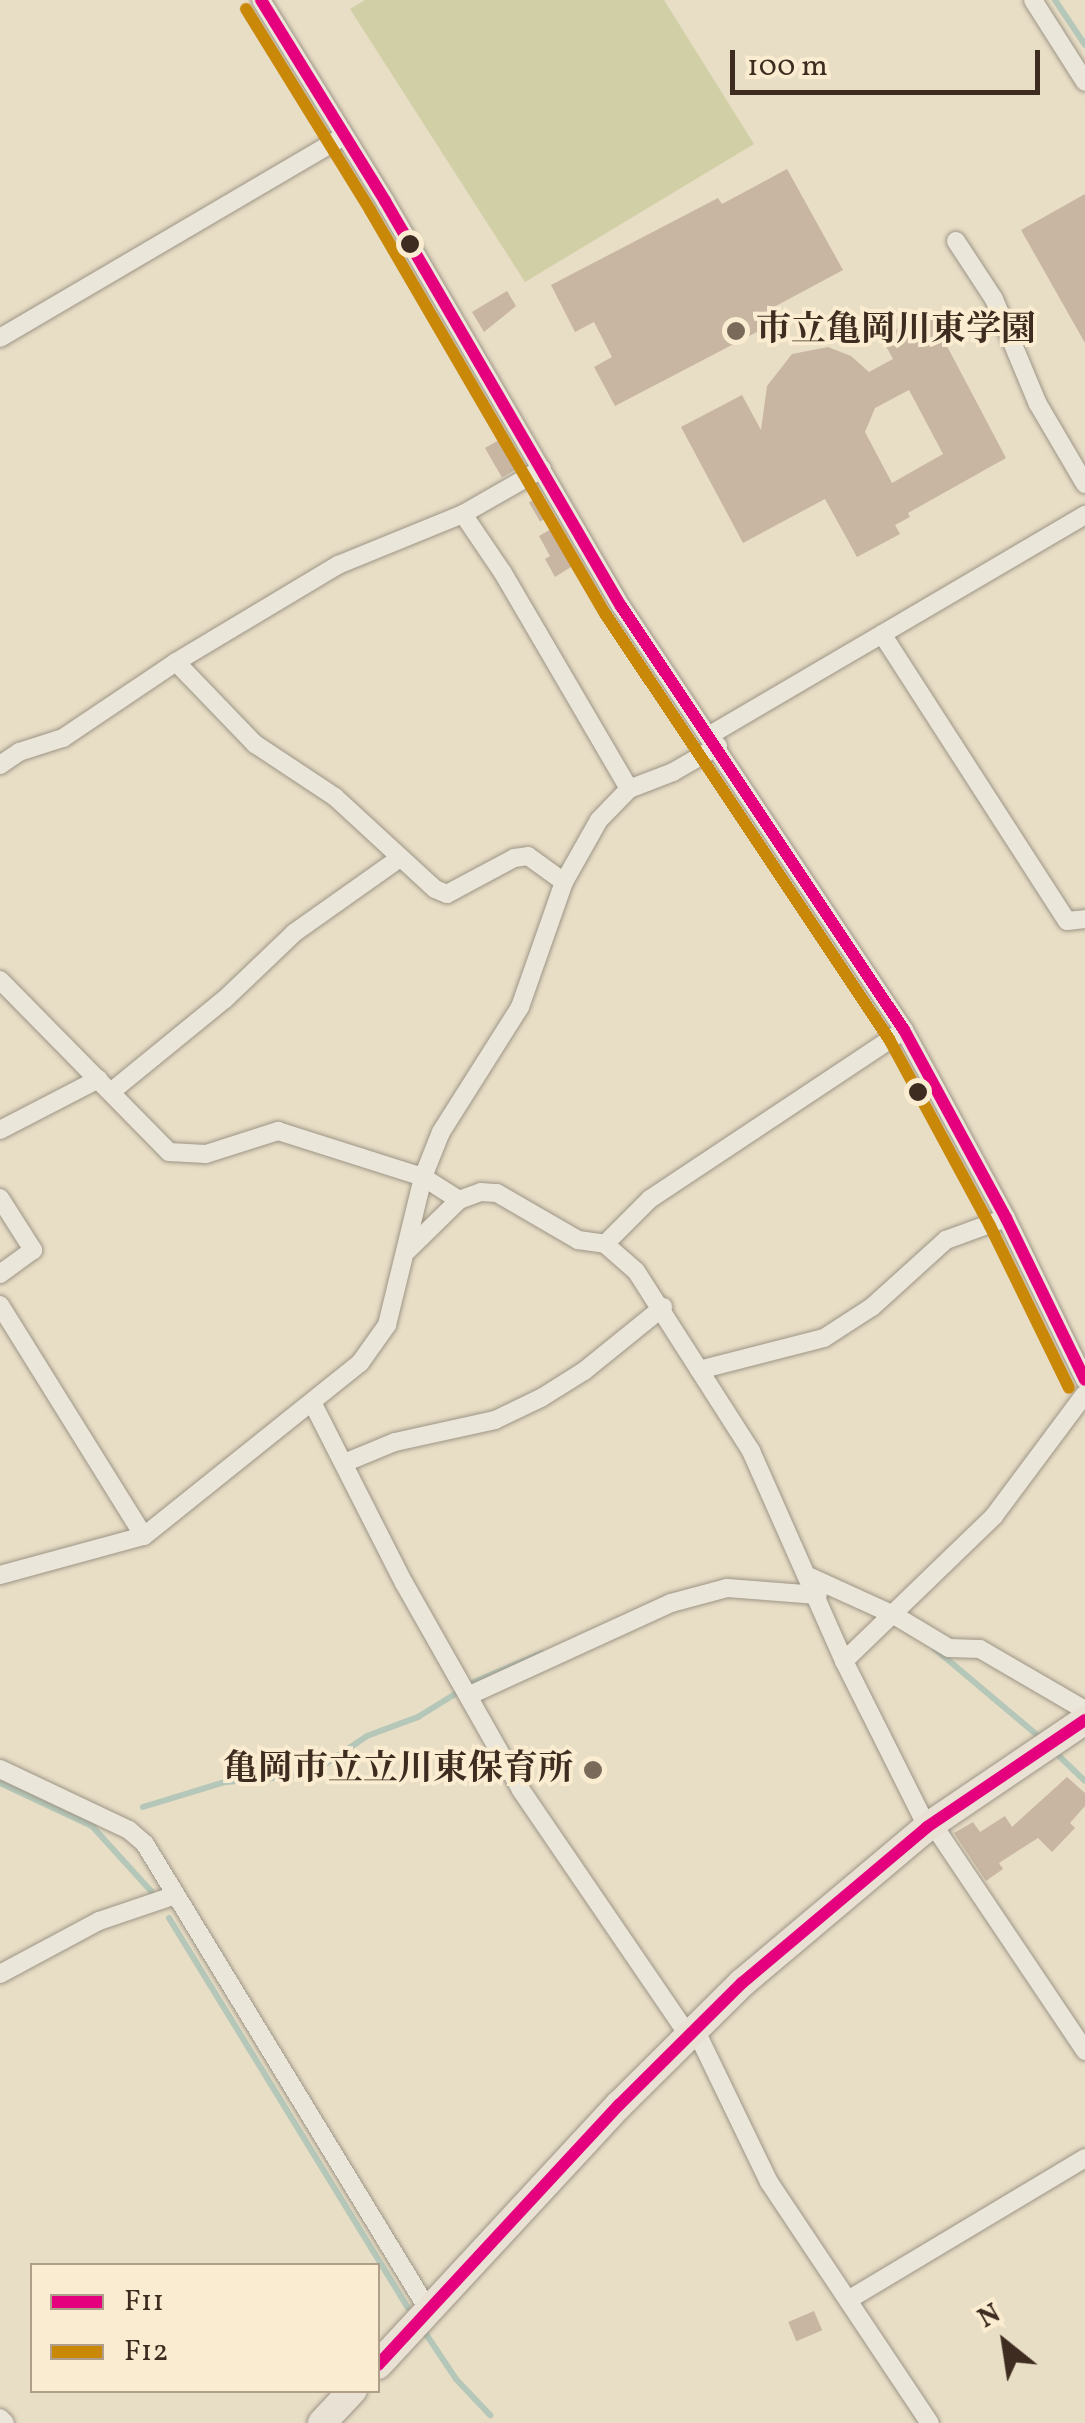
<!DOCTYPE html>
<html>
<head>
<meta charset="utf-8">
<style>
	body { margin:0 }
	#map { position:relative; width:1085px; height:2423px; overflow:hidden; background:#e8ddc5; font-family:Vollkorn,"Noto Serif JP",serif }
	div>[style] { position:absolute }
	.green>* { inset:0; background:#d1cfa6 }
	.stream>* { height:6px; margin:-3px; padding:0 3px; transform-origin:3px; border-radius:3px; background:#b4c7b8 }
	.building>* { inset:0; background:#c8b6a3; transform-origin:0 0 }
	.roads { filter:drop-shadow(0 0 2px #9d9586) drop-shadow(0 0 2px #9d9586) }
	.street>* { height:18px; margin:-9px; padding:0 9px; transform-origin:9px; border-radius:9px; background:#ebe6da }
	.primary>* { height:28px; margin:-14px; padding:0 14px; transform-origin:14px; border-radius:14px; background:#e8e1d4 }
	.bus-1>* { height:12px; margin:-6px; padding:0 6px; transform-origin:6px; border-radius:6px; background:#e5007d }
	.bus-2>* { height:12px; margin:-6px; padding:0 6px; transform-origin:6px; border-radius:6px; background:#c98808 }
	.dots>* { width:28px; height:28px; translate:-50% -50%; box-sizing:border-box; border:5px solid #faecd0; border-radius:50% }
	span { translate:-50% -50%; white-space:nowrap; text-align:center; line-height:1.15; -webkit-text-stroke:8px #faecd0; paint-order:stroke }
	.poi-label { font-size:35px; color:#3f2c21; font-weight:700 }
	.left { translate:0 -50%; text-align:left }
	.right { translate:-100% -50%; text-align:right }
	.legend { position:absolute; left:30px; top:2263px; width:350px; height:130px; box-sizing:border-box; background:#faecd0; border:2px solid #af9f8a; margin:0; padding:12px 18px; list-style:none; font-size:30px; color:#3f2c21 }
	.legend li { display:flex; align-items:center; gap:20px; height:50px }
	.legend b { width:50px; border:2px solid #af9f8a }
	.north { position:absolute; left:955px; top:2293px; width:100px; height:100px; -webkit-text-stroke:8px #faecd0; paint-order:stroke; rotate:330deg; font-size:28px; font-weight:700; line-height:40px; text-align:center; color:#3f2c21 }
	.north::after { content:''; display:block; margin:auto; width:35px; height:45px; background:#3f2c21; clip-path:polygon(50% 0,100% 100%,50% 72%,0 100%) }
	.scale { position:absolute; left:730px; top:50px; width:310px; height:45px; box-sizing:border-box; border:5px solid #3f2c21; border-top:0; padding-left:12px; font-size:30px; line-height:35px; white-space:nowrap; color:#3f2c21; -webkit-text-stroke:8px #faecd0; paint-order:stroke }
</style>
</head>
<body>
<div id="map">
	<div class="green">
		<div style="clip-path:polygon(365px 0,664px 0,754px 144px,525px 282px,350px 9px)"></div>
	</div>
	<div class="stream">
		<div style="left:1055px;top:0;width:54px;rotate:56.3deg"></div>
		<div style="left:935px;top:1649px;width:132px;rotate:40.1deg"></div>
		<div style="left:474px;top:1682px;width:74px;rotate:-23.1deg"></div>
		<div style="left:1058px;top:1755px;width:37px;rotate:44deg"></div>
		<div style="left:0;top:1783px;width:102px;rotate:25.1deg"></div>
		<div style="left:92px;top:1826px;width:88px;rotate:47.8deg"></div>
		<div style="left:143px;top:1807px;width:86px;rotate:-17deg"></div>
		<div style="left:225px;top:1782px;width:84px;rotate:-4.8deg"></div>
		<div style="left:309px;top:1775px;width:70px;rotate:-33.9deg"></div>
		<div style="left:367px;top:1736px;width:54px;rotate:-20.4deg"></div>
		<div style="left:418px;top:1717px;width:49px;rotate:-31.8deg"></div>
		<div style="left:169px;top:1918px;width:457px;rotate:58.5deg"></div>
		<div style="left:426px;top:2334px;width:54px;rotate:56.3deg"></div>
		<div style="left:456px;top:2379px;width:50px;rotate:46.6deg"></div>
	</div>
	<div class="building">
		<div style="clip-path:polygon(787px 169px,843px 270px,774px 307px,780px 320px,615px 406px,594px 367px,612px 357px,594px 322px,575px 332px,551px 285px,718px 198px,722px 204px)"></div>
		<div style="clip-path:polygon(1085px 194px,1085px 343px,1021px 230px)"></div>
		<div style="clip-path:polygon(507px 291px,516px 306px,484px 332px,472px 312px)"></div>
		<div style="clip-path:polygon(evenodd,929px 312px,1006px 458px,908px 513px,910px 517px,895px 525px,900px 534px,857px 557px,825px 499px,743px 543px,681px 427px,742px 395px,761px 430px,767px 386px,792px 354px,828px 347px,851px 356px,869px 372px,893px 359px,881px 337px,929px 312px,909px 390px,943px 454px,892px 483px,865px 432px,875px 408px,909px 390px)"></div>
		<div style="left:504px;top:437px;width:34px;height:22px;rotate:60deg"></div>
		<div style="left:542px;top:495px;width:22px;height:15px;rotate:60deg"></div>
		<div style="clip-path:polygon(558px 525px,579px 562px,555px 577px,545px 559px,550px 556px,539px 536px)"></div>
		<div style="clip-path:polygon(1067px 1777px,1085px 1793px,1085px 1806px,1070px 1823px,1075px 1828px,1052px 1852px,1038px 1838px,999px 1863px,1003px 1869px,986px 1881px,954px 1833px,973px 1822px,980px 1832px,1005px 1816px,1012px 1827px)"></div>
		<div style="left:814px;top:2311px;width:21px;height:28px;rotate:67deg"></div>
	</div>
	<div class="roads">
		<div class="street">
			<div style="left:261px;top:0;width:236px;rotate:58.3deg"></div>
			<div style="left:385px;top:201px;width:469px;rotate:59.8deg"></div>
			<div style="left:621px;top:606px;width:510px;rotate:56.28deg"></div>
			<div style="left:904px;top:1030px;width:214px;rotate:61.5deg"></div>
			<div style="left:1006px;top:1218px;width:180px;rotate:64deg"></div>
			<div style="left:1033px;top:0;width:97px;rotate:57.6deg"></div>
			<div style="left:956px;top:241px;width:69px;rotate:56.8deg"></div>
			<div style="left:994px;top:299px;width:114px;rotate:67.3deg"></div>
			<div style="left:1038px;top:404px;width:93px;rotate:59.6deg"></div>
			<div style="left:0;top:338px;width:399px;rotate:-30.4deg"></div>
			<div style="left:463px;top:514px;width:71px;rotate:55.9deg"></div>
			<div style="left:503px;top:573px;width:250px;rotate:59.7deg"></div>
			<div style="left:882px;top:634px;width:341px;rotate:57.2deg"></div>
			<div style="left:1067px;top:921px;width:18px;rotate:-6deg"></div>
			<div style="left:176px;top:662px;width:114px;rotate:46.1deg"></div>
			<div style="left:255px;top:744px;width:96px;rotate:33.5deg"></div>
			<div style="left:335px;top:797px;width:136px;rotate:42.6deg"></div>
			<div style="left:435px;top:889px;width:13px;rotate:23deg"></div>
			<div style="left:447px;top:894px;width:76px;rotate:-28.2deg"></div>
			<div style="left:514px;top:858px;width:14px;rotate:-8deg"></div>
			<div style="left:528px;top:856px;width:44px;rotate:35.8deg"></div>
			<div style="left:710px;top:735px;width:435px;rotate:-30.4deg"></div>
			<div style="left:0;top:765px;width:23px;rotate:-34deg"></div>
			<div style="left:19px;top:752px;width:46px;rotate:-17.7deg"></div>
			<div style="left:63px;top:738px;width:136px;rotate:-33.9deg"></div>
			<div style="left:176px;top:662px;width:189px;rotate:-30.9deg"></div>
			<div style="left:338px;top:565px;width:135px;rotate:-22.2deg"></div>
			<div style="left:463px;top:514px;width:91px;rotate:-29.7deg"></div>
			<div style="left:0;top:980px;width:241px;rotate:45.5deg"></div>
			<div style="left:169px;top:1152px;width:37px;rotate:3deg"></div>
			<div style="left:206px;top:1154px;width:76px;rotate:-17.7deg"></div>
			<div style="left:278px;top:1131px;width:152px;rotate:17.6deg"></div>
			<div style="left:423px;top:1177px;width:43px;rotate:32.6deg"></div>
			<div style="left:112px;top:1091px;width:146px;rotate:-39.2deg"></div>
			<div style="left:225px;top:999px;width:95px;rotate:-43.7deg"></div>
			<div style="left:294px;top:933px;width:130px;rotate:-35.3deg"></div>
			<div style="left:0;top:1130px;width:111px;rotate:-27.3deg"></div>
			<div style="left:0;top:1198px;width:62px;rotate:57.6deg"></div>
			<div style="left:33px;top:1250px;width:41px;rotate:144deg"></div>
			<div style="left:605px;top:1244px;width:64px;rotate:-45deg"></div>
			<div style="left:650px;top:1199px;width:305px;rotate:-33.6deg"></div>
			<div style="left:408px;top:1250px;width:71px;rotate:-44.4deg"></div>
			<div style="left:459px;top:1200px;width:23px;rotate:-20deg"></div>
			<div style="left:481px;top:1192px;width:16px;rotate:4deg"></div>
			<div style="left:497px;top:1193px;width:94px;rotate:30.1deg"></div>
			<div style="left:578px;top:1240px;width:27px;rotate:8deg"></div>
			<div style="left:605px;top:1244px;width:41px;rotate:41.1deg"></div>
			<div style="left:636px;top:1271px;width:214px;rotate:57.4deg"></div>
			<div style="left:751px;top:1451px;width:230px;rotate:66.1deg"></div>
			<div style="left:844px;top:1661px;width:186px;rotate:63.4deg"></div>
			<div style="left:0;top:1305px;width:272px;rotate:58.1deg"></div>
			<div style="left:699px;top:1370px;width:129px;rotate:-14.4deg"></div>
			<div style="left:824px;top:1338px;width:57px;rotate:-32.9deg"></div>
			<div style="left:872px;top:1307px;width:100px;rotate:-42.2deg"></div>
			<div style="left:946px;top:1240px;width:64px;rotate:-20.1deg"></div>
			<div style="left:312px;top:1402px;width:203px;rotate:63.1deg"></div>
			<div style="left:404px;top:1583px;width:238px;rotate:60.5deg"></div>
			<div style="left:521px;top:1790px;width:297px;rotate:55.7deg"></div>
			<div style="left:344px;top:1463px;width:55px;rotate:-22.4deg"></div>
			<div style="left:395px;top:1442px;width:102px;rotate:-12.4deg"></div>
			<div style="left:495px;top:1420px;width:51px;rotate:-25.6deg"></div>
			<div style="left:541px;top:1398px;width:51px;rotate:-32.1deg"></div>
			<div style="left:584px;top:1371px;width:102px;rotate:-39deg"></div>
			<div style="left:0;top:1575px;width:149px;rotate:-15.2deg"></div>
			<div style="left:144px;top:1536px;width:277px;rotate:-38.7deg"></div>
			<div style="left:360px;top:1363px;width:47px;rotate:-54.6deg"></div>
			<div style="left:387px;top:1325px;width:152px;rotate:-76.3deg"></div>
			<div style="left:423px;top:1177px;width:48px;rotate:-68.2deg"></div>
			<div style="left:441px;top:1132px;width:148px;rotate:-57.7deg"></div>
			<div style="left:520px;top:1007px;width:133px;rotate:-70.6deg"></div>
			<div style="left:564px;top:882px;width:71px;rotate:-60.6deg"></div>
			<div style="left:599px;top:820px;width:43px;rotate:-45.9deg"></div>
			<div style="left:629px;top:789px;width:47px;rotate:-21.1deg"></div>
			<div style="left:673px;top:772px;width:52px;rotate:-30deg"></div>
			<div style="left:808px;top:1576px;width:94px;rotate:24.4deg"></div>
			<div style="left:894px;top:1615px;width:64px;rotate:31deg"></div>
			<div style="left:949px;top:1648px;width:31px;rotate:2deg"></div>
			<div style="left:980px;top:1649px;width:121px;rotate:30.2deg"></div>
			<div style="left:844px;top:1661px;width:209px;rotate:-44deg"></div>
			<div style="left:994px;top:1516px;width:152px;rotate:-53.3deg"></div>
			<div style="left:470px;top:1695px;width:221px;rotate:-24.6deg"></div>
			<div style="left:671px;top:1603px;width:58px;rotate:-15deg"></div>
			<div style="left:727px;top:1588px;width:91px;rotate:4.4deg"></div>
			<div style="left:0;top:1769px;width:143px;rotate:25.3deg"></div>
			<div style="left:129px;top:1830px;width:21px;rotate:41deg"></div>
			<div style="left:145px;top:1844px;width:547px;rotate:58.69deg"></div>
			<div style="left:932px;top:1823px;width:275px;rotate:56.1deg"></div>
			<div style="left:0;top:1974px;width:112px;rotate:-28.2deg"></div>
			<div style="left:99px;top:1921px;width:81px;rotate:-18.7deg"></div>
			<div style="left:695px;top:2029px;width:170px;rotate:64.2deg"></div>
			<div style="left:769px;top:2182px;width:290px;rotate:56.3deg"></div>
			<div style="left:848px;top:2300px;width:276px;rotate:-30.9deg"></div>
			<div style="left:0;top:2418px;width:7px;rotate:45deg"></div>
		</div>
		<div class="primary">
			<div style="left:378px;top:2365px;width:355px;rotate:-47.2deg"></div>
			<div style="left:619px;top:2105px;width:173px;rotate:-44.8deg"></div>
			<div style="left:742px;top:1983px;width:242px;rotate:-40.1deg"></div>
			<div style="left:927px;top:1827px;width:191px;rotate:-34.1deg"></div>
			<div style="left:322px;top:2423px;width:45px;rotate:-46.8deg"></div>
		</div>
	</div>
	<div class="bus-1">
		<div style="left:261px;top:0;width:236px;rotate:58.3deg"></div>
		<div style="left:385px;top:201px;width:469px;rotate:59.8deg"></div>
		<div style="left:621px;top:606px;width:510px;rotate:56.28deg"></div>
		<div style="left:904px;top:1030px;width:214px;rotate:61.5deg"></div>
		<div style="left:1006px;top:1218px;width:180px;rotate:64deg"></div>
		<div style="left:378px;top:2365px;width:355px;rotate:-47.2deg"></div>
		<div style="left:619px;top:2105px;width:173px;rotate:-44.8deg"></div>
		<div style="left:742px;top:1983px;width:242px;rotate:-40.1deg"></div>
		<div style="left:927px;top:1827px;width:191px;rotate:-34.1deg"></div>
	</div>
	<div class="bus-2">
		<div style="left:246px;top:9px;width:236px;rotate:58.3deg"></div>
		<div style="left:370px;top:210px;width:469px;rotate:59.8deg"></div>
		<div style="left:606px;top:615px;width:510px;rotate:56.28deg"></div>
		<div style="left:889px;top:1039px;width:213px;rotate:61.6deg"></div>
		<div style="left:990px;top:1226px;width:180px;rotate:64deg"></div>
	</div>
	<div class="dots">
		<div style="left:410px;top:244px;background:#3f2c21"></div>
		<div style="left:736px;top:331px;background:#7a6a5a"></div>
		<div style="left:918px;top:1092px;background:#3f2c21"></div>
		<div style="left:593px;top:1770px;background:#7a6a5a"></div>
	</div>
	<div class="poi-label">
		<span class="left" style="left:756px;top:331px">市立亀岡川東学園</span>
		<span class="right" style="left:573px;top:1770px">亀岡市立立川東保育所</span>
	</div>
	<ul class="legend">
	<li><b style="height:12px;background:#e5007d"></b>F11</li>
	<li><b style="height:12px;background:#c98808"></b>F12</li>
	</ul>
	<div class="north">N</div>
	<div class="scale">100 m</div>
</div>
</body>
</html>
